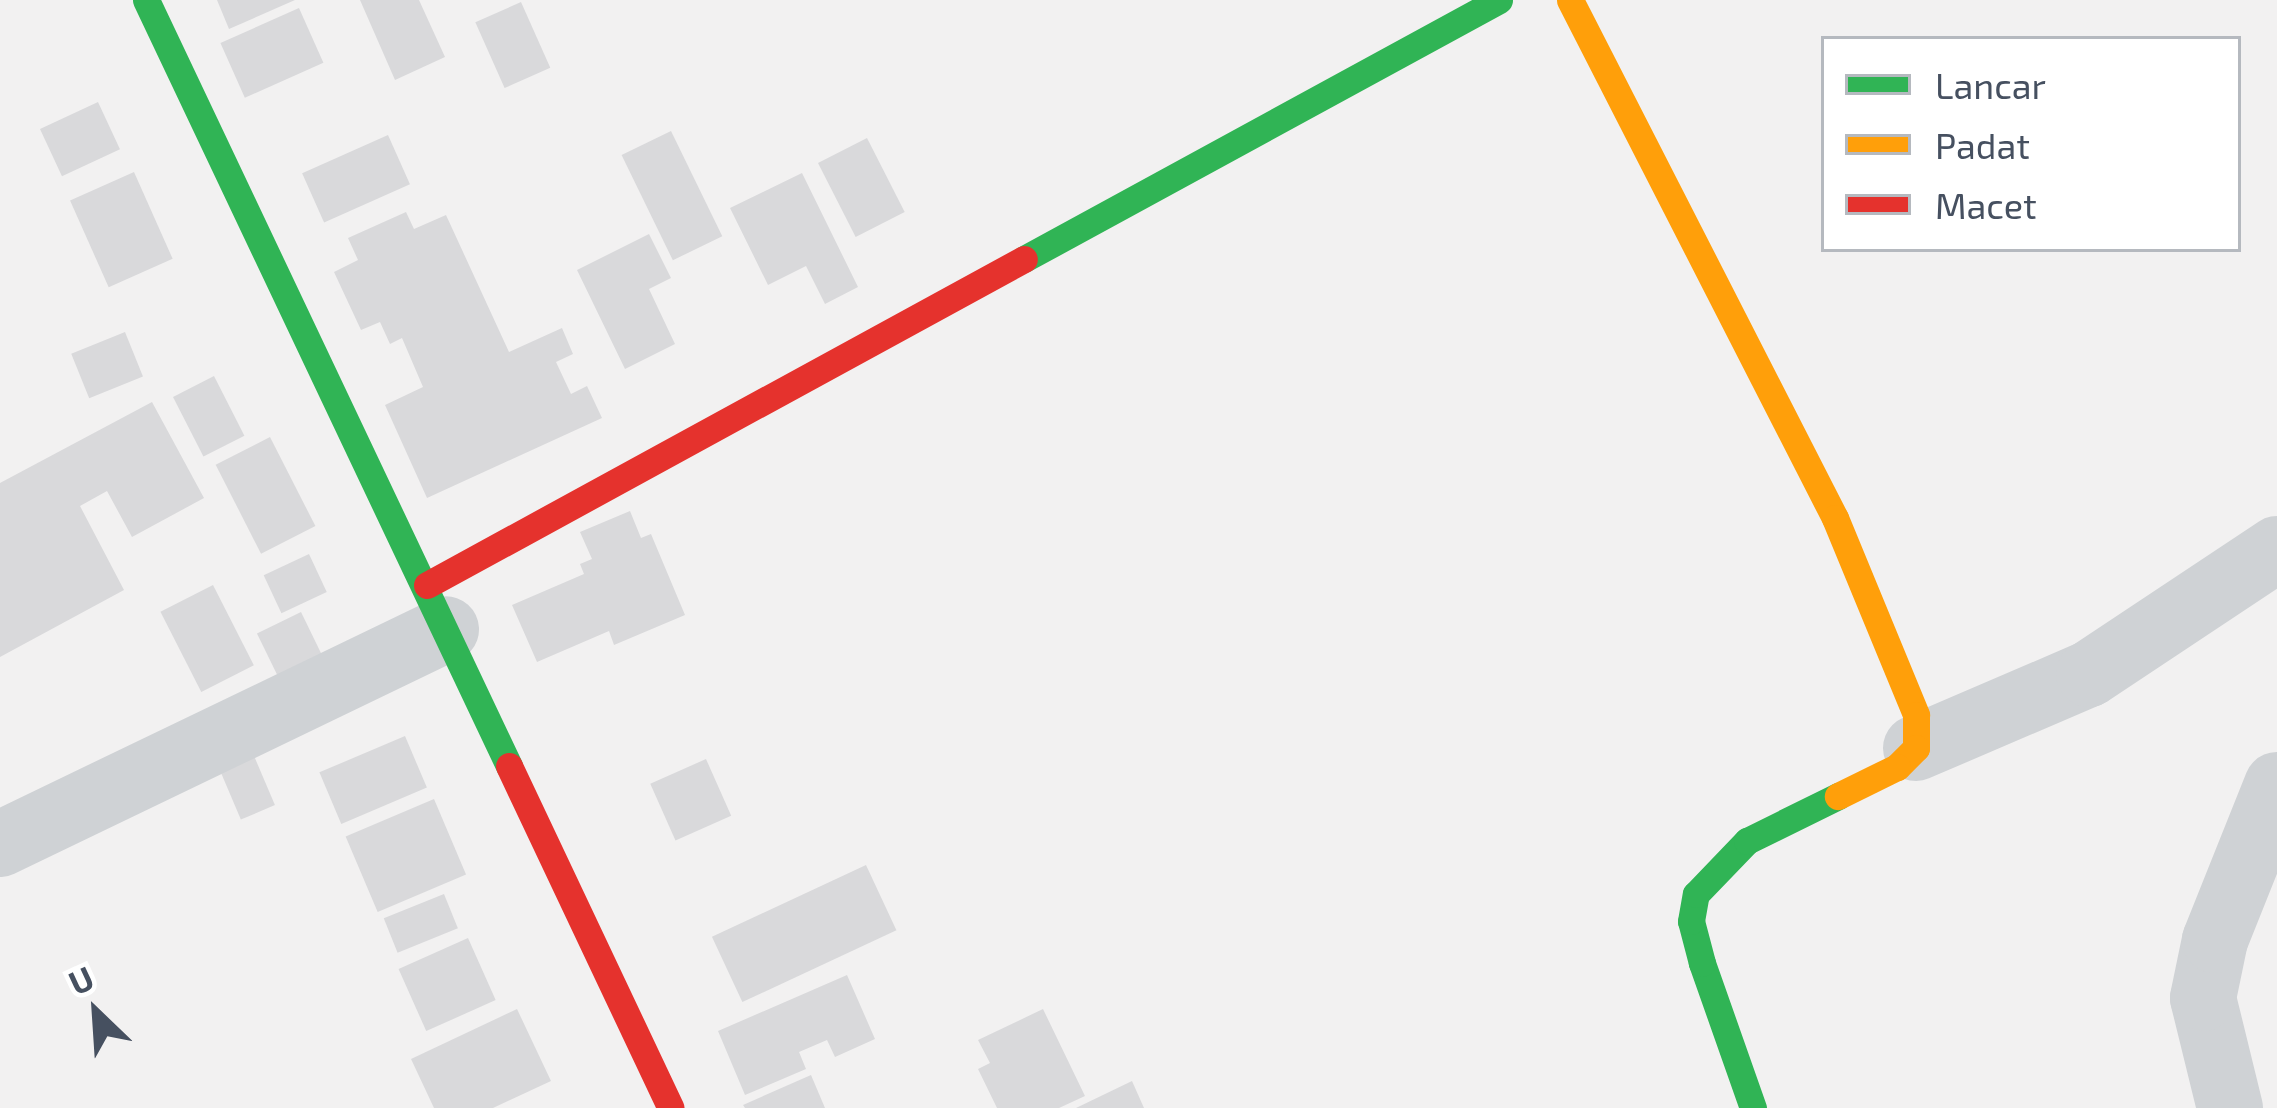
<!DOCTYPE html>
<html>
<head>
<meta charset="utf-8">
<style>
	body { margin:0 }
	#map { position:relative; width:2277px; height:1108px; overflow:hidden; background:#f2f1f1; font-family:"Exo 2",sans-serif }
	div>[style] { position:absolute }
	.building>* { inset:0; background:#d9d9db; transform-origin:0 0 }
	.street>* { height:66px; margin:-33px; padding:0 33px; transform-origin:33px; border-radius:33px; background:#cfd2d5 }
	.fast>* { height:27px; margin:-13.5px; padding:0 13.5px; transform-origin:13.5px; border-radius:13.5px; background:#30b455 }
	.slow>* { height:27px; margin:-13.5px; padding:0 13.5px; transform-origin:13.5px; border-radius:13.5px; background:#ff9f0a }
	.jam>* { height:27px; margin:-13.5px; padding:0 13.5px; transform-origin:13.5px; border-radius:13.5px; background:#e5322d }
	span { translate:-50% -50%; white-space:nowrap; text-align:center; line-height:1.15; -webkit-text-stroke:10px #fff; paint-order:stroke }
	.legend { position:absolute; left:1821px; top:36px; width:420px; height:216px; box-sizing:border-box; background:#fff; border:3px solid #b5b9bf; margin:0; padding:15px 21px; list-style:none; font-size:36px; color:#465060 }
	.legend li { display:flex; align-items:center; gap:24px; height:60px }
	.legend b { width:60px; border:3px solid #b5b9bf }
	.north { position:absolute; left:36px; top:952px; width:120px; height:120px; -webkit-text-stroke:9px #fff; paint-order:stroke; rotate:335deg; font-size:33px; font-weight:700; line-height:48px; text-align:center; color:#465060 }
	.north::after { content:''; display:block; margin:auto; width:42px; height:54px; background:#465060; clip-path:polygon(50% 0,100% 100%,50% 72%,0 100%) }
</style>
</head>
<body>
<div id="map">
	<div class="building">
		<div style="clip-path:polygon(217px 0,295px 0,229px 29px)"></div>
		<div style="clip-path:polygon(360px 0,419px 0,445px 57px,395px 80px)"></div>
		<div style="left:521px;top:2px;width:72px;height:50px;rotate:66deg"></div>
		<div style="left:299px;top:8px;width:60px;height:86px;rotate:66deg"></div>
		<div style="left:98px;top:102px;width:52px;height:64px;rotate:65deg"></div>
		<div style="left:671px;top:131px;width:117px;height:55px;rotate:64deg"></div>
		<div style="left:388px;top:135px;width:54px;height:94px;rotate:66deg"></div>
		<div style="left:867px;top:138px;width:83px;height:55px;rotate:63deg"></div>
		<div style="left:134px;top:172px;width:95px;height:70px;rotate:66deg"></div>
		<div style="clip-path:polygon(802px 173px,858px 287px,825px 304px,806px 266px,768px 285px,730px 208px)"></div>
		<div style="clip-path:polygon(406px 212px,414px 229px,446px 215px,509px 352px,562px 328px,573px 354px,556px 362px,571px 394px,587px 386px,602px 418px,427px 498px,385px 405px,423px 387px,402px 338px,390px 344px,380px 322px,361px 330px,334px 272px,358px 260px,348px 238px)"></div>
		<div style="clip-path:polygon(649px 234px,671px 278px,649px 289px,675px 344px,625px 369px,577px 270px)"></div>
		<div style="left:125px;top:332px;width:48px;height:58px;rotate:68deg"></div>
		<div style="left:214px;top:376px;width:67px;height:46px;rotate:63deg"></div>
		<div style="clip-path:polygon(152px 402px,204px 498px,132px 537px,107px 491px,80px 506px,124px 590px,0 657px,0 483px)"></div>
		<div style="left:270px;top:437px;width:100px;height:61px;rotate:63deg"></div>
		<div style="clip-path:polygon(630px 511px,641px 538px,651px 534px,685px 615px,614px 645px,609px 631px,537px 662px,512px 605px,584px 574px,580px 564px,592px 559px,580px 532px)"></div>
		<div style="left:309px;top:554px;width:42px;height:50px;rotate:65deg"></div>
		<div style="left:213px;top:585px;width:90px;height:59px;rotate:63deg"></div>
		<div style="left:301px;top:612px;width:53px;height:49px;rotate:64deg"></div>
		<div style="left:405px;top:736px;width:56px;height:93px;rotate:67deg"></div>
		<div style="left:246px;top:737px;width:74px;height:37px;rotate:67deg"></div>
		<div style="left:706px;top:759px;width:62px;height:61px;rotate:66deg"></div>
		<div style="left:434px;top:799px;width:82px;height:96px;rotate:67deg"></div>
		<div style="left:866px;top:865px;width:72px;height:170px;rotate:65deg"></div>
		<div style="left:444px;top:894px;width:37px;height:65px;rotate:68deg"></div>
		<div style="left:468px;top:938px;width:68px;height:76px;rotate:66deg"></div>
		<div style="clip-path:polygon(847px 975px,875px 1039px,835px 1057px,827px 1040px,799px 1052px,806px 1069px,745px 1095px,718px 1031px)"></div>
		<div style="clip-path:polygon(517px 1009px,551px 1081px,493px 1108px,434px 1108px,411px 1059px)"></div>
		<div style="clip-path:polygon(1043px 1009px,1085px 1096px,1059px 1108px,997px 1108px,978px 1069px,990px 1063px,978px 1040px)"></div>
		<div style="clip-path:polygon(811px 1075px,825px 1108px,745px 1108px,743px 1105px)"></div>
		<div style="clip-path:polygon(1132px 1081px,1144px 1108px,1076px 1108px)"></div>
	</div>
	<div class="street">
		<div style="left:1916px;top:748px;width:188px;rotate:-23.2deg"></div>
		<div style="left:2089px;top:674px;width:226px;rotate:-33.6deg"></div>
		<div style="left:0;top:844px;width:495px;rotate:-25.7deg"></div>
		<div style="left:2230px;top:1108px;width:113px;rotate:-103.8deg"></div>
		<div style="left:2203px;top:998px;width:59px;rotate:-78.3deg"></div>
		<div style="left:2215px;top:940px;width:167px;rotate:-68.2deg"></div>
	</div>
	<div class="fast">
		<div style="left:146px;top:0;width:848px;rotate:64.64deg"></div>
		<div style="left:1024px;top:259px;width:541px;rotate:-28.6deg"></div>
		<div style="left:1753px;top:1108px;width:154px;rotate:-109.4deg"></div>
		<div style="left:1702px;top:963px;width:43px;rotate:-104.7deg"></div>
		<div style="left:1691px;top:921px;width:27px;rotate:-80deg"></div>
		<div style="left:1696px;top:894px;width:74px;rotate:-46.1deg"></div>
		<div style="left:1747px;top:841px;width:102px;rotate:-26.3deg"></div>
	</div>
	<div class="slow">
		<div style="left:1570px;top:0;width:582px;rotate:62.91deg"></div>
		<div style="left:1835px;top:518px;width:213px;rotate:67.6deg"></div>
		<div style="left:1916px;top:715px;width:33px;rotate:90deg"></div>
		<div style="left:1916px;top:748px;width:27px;rotate:135deg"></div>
		<div style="left:1897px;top:767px;width:66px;rotate:153.8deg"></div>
	</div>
	<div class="jam">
		<div style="left:427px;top:585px;width:680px;rotate:-28.64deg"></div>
		<div style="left:509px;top:766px;width:378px;rotate:64.7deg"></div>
	</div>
	<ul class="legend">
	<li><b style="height:15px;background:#30b455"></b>Lancar</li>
	<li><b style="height:15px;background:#ff9f0a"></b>Padat</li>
	<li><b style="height:15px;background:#e5322d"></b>Macet</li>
	</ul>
	<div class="north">U</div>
</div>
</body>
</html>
